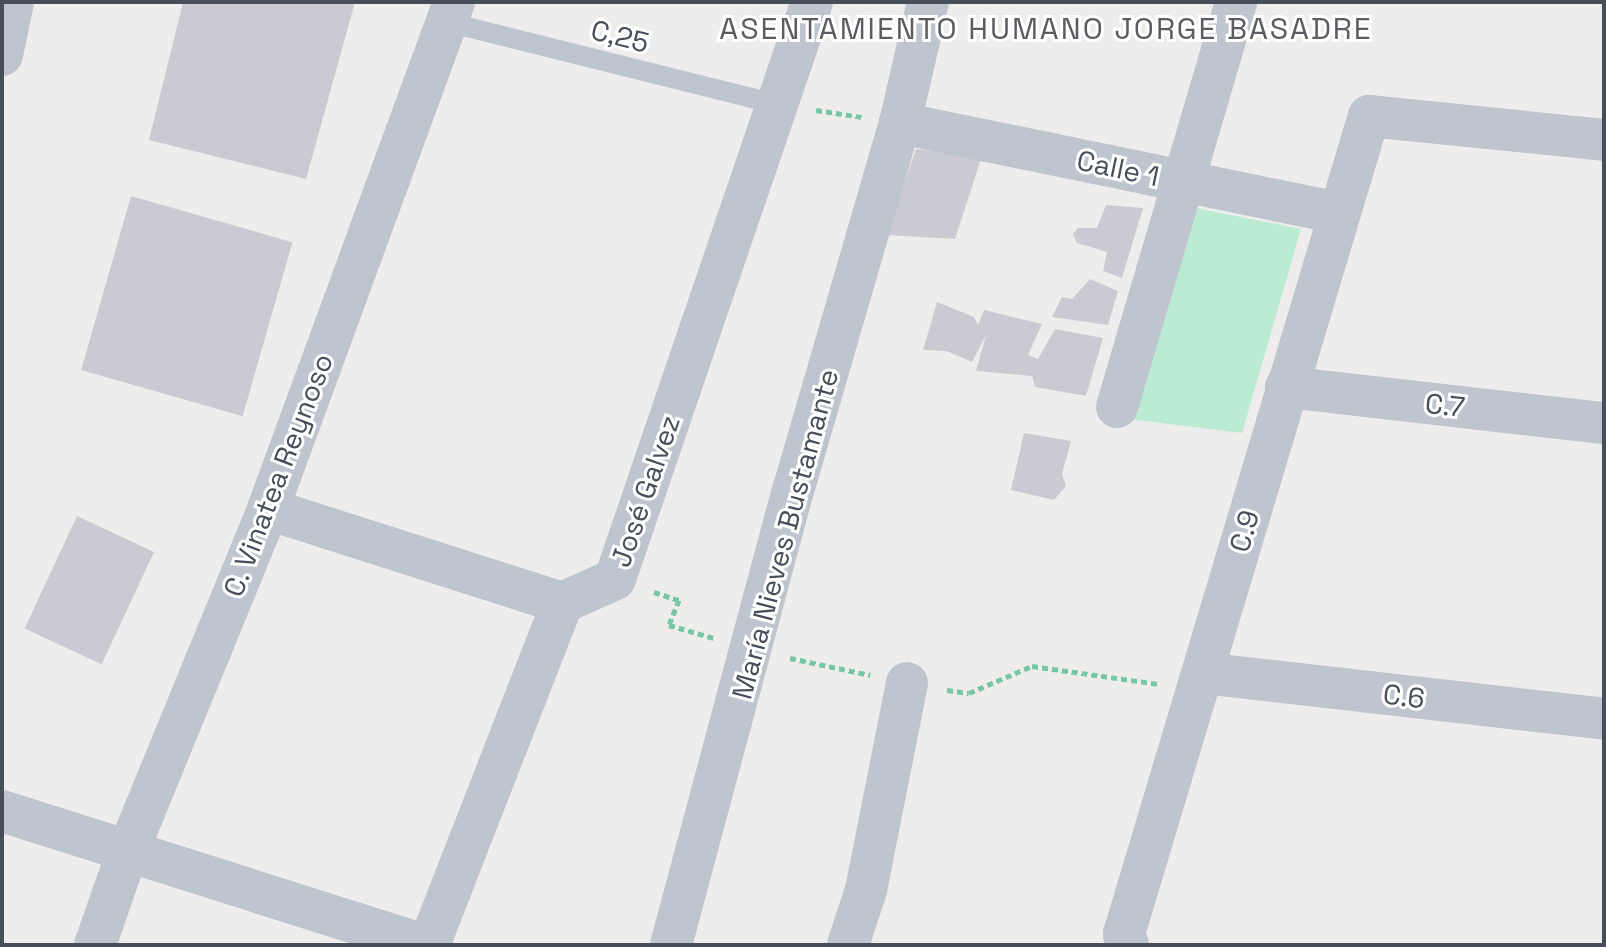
<!DOCTYPE html>
<html>
<head>
<meta charset="utf-8">
<style>
	body { margin:0 }
	#map { position:relative; width:1606px; height:947px; overflow:hidden; background:#efedec; font-family:"Space Grotesk",sans-serif }
	div>[style] { position:absolute }
	.green>* { inset:0; background:#bcebd3 }
	.building>* { inset:0; background:#cacbd2; transform-origin:0 0 }
	.path>* { height:5px; margin-top:-2.5px; transform-origin:0; background:repeating-linear-gradient(90deg,#76c7a7 0 6px,transparent 0 10px) }
	.lane>* { height:20px; margin:-10px; padding:0 10px; transform-origin:10px; border-radius:10px; background:#bec5ce }
	.street>* { height:42px; margin:-21px; padding:0 21px; transform-origin:21px; border-radius:21px; background:#bec5ce }
	span { translate:-50% -50%; white-space:nowrap; text-align:center; line-height:1.15; -webkit-text-stroke:6px #fff; paint-order:stroke }
	.street-label { font-size:28px; color:#464e59 }
	.neighbourhood-label { font-size:30px; color:#5a5c61; letter-spacing:2px }
	.frame { position:absolute; inset:0; border:4px solid #464e59; pointer-events:none }
</style>
</head>
<body>
<div id="map">
	<div class="green">
		<div style="clip-path:polygon(1196px 208px,1301px 229px,1242px 433px,1128px 419px)"></div>
	</div>
	<div class="building">
		<div style="clip-path:polygon(183px 2px,355px 2px,306px 179px,149px 140px)"></div>
		<div style="clip-path:polygon(916px 149px,982px 156px,955px 239px,886px 235px)"></div>
		<div style="left:131px;top:196px;width:168px;height:181px;rotate:16deg"></div>
		<div style="clip-path:polygon(1106px 205px,1143px 208px,1122px 278px,1103px 271px,1107px 252px,1077px 243px,1073px 234px,1078px 228px,1097px 228px)"></div>
		<div style="clip-path:polygon(1090px 279px,1118px 291px,1108px 325px,1052px 317px,1062px 297px,1072px 299px)"></div>
		<div style="clip-path:polygon(937px 302px,974px 317px,978px 325px,984px 310px,1042px 324px,1028px 355px,1038px 359px,1055px 329px,1103px 338px,1086px 396px,1035px 387px,1032px 376px,976px 371px,986px 335px,972px 362px,946px 351px,923px 350px)"></div>
		<div style="clip-path:polygon(1024px 433px,1071px 441px,1062px 474px,1066px 486px,1054px 500px,1011px 490px)"></div>
		<div style="left:77px;top:516px;width:85px;height:124px;rotate:25deg"></div>
	</div>
	<div class="path">
		<div style="left:816px;top:110px;width:47px;rotate:8.7deg"></div>
		<div style="left:654px;top:592px;width:26px;rotate:18deg"></div>
		<div style="left:679px;top:600px;width:27px;rotate:112deg"></div>
		<div style="left:669px;top:625px;width:47px;rotate:16.1deg"></div>
		<div style="left:790px;top:658px;width:82px;rotate:12deg"></div>
		<div style="left:947px;top:690px;width:22px;rotate:8deg"></div>
		<div style="left:969px;top:693px;width:69px;rotate:-23.2deg"></div>
		<div style="left:1032px;top:666px;width:127px;rotate:8.1deg"></div>
	</div>
	<div class="lane">
		<div style="left:447px;top:22px;width:342px;rotate:14deg"></div>
	</div>
	<div class="street">
		<div style="left:2px;top:55px;width:54px;rotate:-78.3deg"></div>
		<div style="left:900px;top:123px;width:446px;rotate:11.6deg"></div>
		<div style="left:1286px;top:387px;width:320px;rotate:6.5deg"></div>
		<div style="left:1117px;top:407px;width:422px;rotate:-73.6deg"></div>
		<div style="left:268px;top:509px;width:309px;rotate:17.7deg"></div>
		<div style="left:1203px;top:673px;width:404px;rotate:6.5deg"></div>
		<div style="left:2px;top:811px;width:444px;rotate:17.6deg"></div>
		<div style="left:95px;top:945px;width:100px;rotate:-70.7deg"></div>
		<div style="left:128px;top:851px;width:370px;rotate:-67.7deg"></div>
		<div style="left:268px;top:509px;width:540px;rotate:-69.85deg"></div>
		<div style="left:429px;top:945px;width:367px;rotate:-68.7deg"></div>
		<div style="left:562px;top:603px;width:58px;rotate:-24.4deg"></div>
		<div style="left:615px;top:579px;width:610px;rotate:-71.15deg"></div>
		<div style="left:671px;top:945px;width:470px;rotate:-75deg"></div>
		<div style="left:793px;top:491px;width:383px;rotate:-73.8deg"></div>
		<div style="left:900px;top:123px;width:124px;rotate:-77deg"></div>
		<div style="left:848px;top:945px;width:58px;rotate:-71.9deg"></div>
		<div style="left:866px;top:890px;width:211px;rotate:-78.8deg"></div>
		<div style="left:1128px;top:945px;width:12px;rotate:-110deg"></div>
		<div style="left:1124px;top:934px;width:854px;rotate:-73.33deg"></div>
		<div style="left:1369px;top:116px;width:236px;rotate:5.8deg"></div>
	</div>
	<div class="street-label">
		<span style="left:620px;top:36px;rotate:14deg">C,25</span>
		<span style="left:1118px;top:168px;rotate:12deg">Calle 1</span>
		<span style="left:1445px;top:405px;rotate:6deg">C.7</span>
		<span style="left:278px;top:475px;rotate:-69deg">C. Vinatea Reynoso</span>
		<span style="left:645px;top:491px;rotate:-71deg">José Galvez</span>
		<span style="left:1244px;top:531px;rotate:-74deg">C.9</span>
		<span style="left:785px;top:534px;rotate:-75deg">María Nieves Bustamante</span>
		<span style="left:1404px;top:696px;rotate:7deg">C.6</span>
	</div>
	<div class="neighbourhood-label">
		<span style="left:1046px;top:29px">ASENTAMIENTO HUMANO JORGE BASADRE</span>
	</div>
	<div class="frame"></div>
</div>
</body>
</html>
